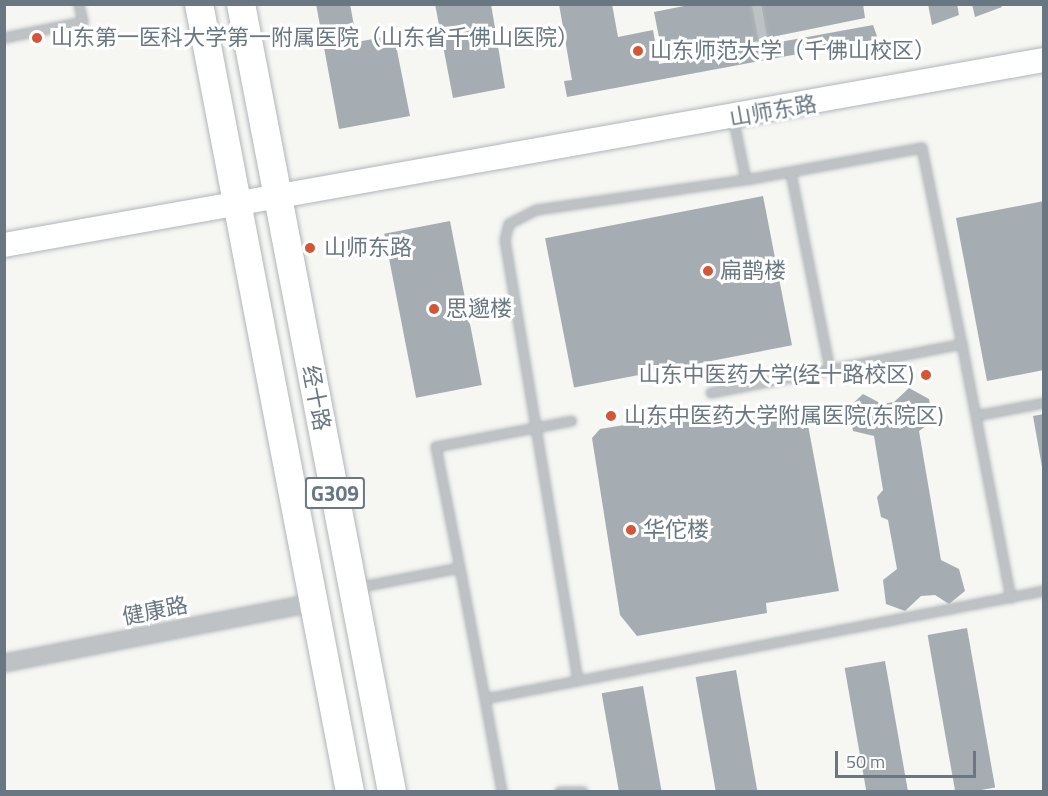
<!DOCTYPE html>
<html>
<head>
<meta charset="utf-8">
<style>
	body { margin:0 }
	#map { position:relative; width:1048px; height:796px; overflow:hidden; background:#f6f6f3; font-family:"Titillium Web","Noto Sans SC",sans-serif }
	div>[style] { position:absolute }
	.building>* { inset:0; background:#a6adb2; transform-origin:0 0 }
	.roads { filter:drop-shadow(0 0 2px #b0b6ba) drop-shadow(0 0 2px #b0b6ba) }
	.service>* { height:8px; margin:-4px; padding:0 4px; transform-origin:4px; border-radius:4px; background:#bec2c5 }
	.minor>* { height:16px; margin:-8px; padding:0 8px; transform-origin:8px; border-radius:8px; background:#bec2c5 }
	.secondary>* { height:24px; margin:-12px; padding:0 12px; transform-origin:12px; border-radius:12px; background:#fff }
	.trunk>* { height:28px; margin:-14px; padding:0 14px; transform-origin:14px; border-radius:14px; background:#fff }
	.dots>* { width:16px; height:16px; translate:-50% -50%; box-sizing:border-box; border:3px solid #fff; border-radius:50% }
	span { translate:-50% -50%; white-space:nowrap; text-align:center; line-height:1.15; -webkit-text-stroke:6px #fff; paint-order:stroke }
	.shield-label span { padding:2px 4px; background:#fff; border:2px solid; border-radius:4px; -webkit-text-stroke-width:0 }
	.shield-label { font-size:21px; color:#687782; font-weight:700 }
	.poi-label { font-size:22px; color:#687782 }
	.left { translate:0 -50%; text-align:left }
	.right { translate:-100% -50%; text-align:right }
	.street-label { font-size:22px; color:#687782 }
	.frame { position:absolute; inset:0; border:6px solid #687782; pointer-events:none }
	.scale { position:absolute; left:835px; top:751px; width:141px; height:27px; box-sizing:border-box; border:3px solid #687782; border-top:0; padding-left:8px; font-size:18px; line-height:21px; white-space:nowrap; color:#687782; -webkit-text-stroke:4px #fff; paint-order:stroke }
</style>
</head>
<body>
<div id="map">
	<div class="building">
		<div style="clip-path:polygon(316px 4px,350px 4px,357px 42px,394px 35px,410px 116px,339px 129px)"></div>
		<div style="clip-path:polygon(435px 4px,491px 4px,505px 88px,453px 98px)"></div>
		<div style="clip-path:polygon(559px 4px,612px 4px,618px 37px,653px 30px,659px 64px,873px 25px,878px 39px,567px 97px,564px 81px,572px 80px)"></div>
		<div style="clip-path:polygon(694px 4px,752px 4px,759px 41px,663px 58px,654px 12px)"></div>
		<div style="clip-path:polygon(761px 4px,863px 4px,865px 18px,767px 38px)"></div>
		<div style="clip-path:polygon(928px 4px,957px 4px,959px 15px,932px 25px)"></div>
		<div style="clip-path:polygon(972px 4px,1001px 4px,1002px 7px,975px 17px)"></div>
		<div style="left:763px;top:196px;width:152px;height:222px;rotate:79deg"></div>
		<div style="clip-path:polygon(1044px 201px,1044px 370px,987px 381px,956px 218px)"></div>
		<div style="left:450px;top:221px;width:167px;height:67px;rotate:79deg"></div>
		<div style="clip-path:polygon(909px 388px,929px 399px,933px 421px,919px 431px,941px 560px,959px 569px,965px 591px,949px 604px,935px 595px,921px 596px,905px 611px,886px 604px,883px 580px,897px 569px,888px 520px,881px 517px,877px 497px,883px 490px,874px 436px,853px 431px,848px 408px,863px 394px,882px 404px,894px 402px)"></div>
		<div style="clip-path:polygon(729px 408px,732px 422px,805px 409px,839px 591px,766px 603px,767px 613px,637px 636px,620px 615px,592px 438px,600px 429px)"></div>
		<div style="clip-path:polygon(1044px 414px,1044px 467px,1042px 467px,1033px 416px)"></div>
		<div style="left:967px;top:628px;width:162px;height:40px;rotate:80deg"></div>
		<div style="left:885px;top:661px;width:133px;height:41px;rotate:80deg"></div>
		<div style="left:736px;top:670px;width:124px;height:41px;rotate:80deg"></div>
		<div style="left:643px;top:686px;width:108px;height:42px;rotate:80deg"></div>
	</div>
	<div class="roads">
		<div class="service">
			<div style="left:756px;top:4px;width:36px;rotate:79deg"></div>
			<div style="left:4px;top:38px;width:81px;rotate:-11.4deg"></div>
			<div style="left:83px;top:22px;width:18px;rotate:-103deg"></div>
			<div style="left:733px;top:117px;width:64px;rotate:78.3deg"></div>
			<div style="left:746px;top:180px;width:179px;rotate:-10.3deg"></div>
			<div style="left:922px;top:148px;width:200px;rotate:78.5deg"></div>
			<div style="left:791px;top:173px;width:201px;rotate:78.8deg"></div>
			<div style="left:711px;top:393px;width:256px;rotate:-11deg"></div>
			<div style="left:962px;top:344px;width:259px;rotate:79.1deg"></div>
			<div style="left:976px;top:416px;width:69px;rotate:-10.8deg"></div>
			<div style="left:460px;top:568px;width:123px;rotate:-101.2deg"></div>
			<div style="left:436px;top:447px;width:138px;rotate:-10.8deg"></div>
			<div style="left:356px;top:588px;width:106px;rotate:-10.9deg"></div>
			<div style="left:460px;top:568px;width:133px;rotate:79.2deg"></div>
			<div style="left:485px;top:699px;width:569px;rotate:-10.93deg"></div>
			<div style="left:578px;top:681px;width:447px;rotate:-99.4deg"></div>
			<div style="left:505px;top:240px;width:16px;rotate:-76deg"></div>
			<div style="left:509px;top:224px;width:31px;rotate:-27deg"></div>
			<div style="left:537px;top:210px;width:211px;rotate:-8.2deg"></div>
			<div style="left:485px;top:699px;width:95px;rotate:79.6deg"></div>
			<div style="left:560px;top:792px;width:23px"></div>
		</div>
		<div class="minor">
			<div style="left:4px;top:663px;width:316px;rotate:-11deg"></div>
		</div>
		<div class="secondary">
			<div style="left:4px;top:245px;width:1056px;rotate:-10.09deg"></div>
		</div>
		<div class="trunk">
			<div style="left:199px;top:4px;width:802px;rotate:79.15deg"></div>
			<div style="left:241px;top:4px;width:802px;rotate:79.15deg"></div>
		</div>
	</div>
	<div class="dots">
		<div style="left:37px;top:38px;background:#d35736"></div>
		<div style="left:638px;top:51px;background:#d35736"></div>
		<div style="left:310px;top:248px;background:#d35736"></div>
		<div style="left:708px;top:271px;background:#d35736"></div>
		<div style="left:434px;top:309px;background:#d35736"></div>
		<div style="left:926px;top:375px;background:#d35736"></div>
		<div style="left:611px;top:416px;background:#d35736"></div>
		<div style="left:631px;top:530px;background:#d35736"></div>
	</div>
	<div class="shield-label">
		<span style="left:335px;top:493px">G309</span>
	</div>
	<div class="poi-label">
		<span class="left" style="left:51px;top:38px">山东第一医科大学第一附属医院（山东省千佛山医院）</span>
		<span class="left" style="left:650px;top:51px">山东师范大学（千佛山校区）</span>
		<span class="left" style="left:324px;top:248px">山师东路</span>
		<span class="left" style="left:720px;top:271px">扁鹊楼</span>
		<span class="left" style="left:446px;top:309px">思邈楼</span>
		<span class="right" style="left:914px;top:375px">山东中医药大学(经十路校区)</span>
		<span class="left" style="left:624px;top:416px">山东中医药大学附属医院(东院区)</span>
		<span class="left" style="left:643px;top:530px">华佗楼</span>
	</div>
	<div class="street-label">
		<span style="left:773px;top:111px;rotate:-10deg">山师东路</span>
		<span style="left:316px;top:398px;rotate:79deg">经十路</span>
		<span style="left:155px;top:611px;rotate:-11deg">健康路</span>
	</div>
	<div class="frame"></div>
	<div class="scale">50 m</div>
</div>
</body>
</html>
